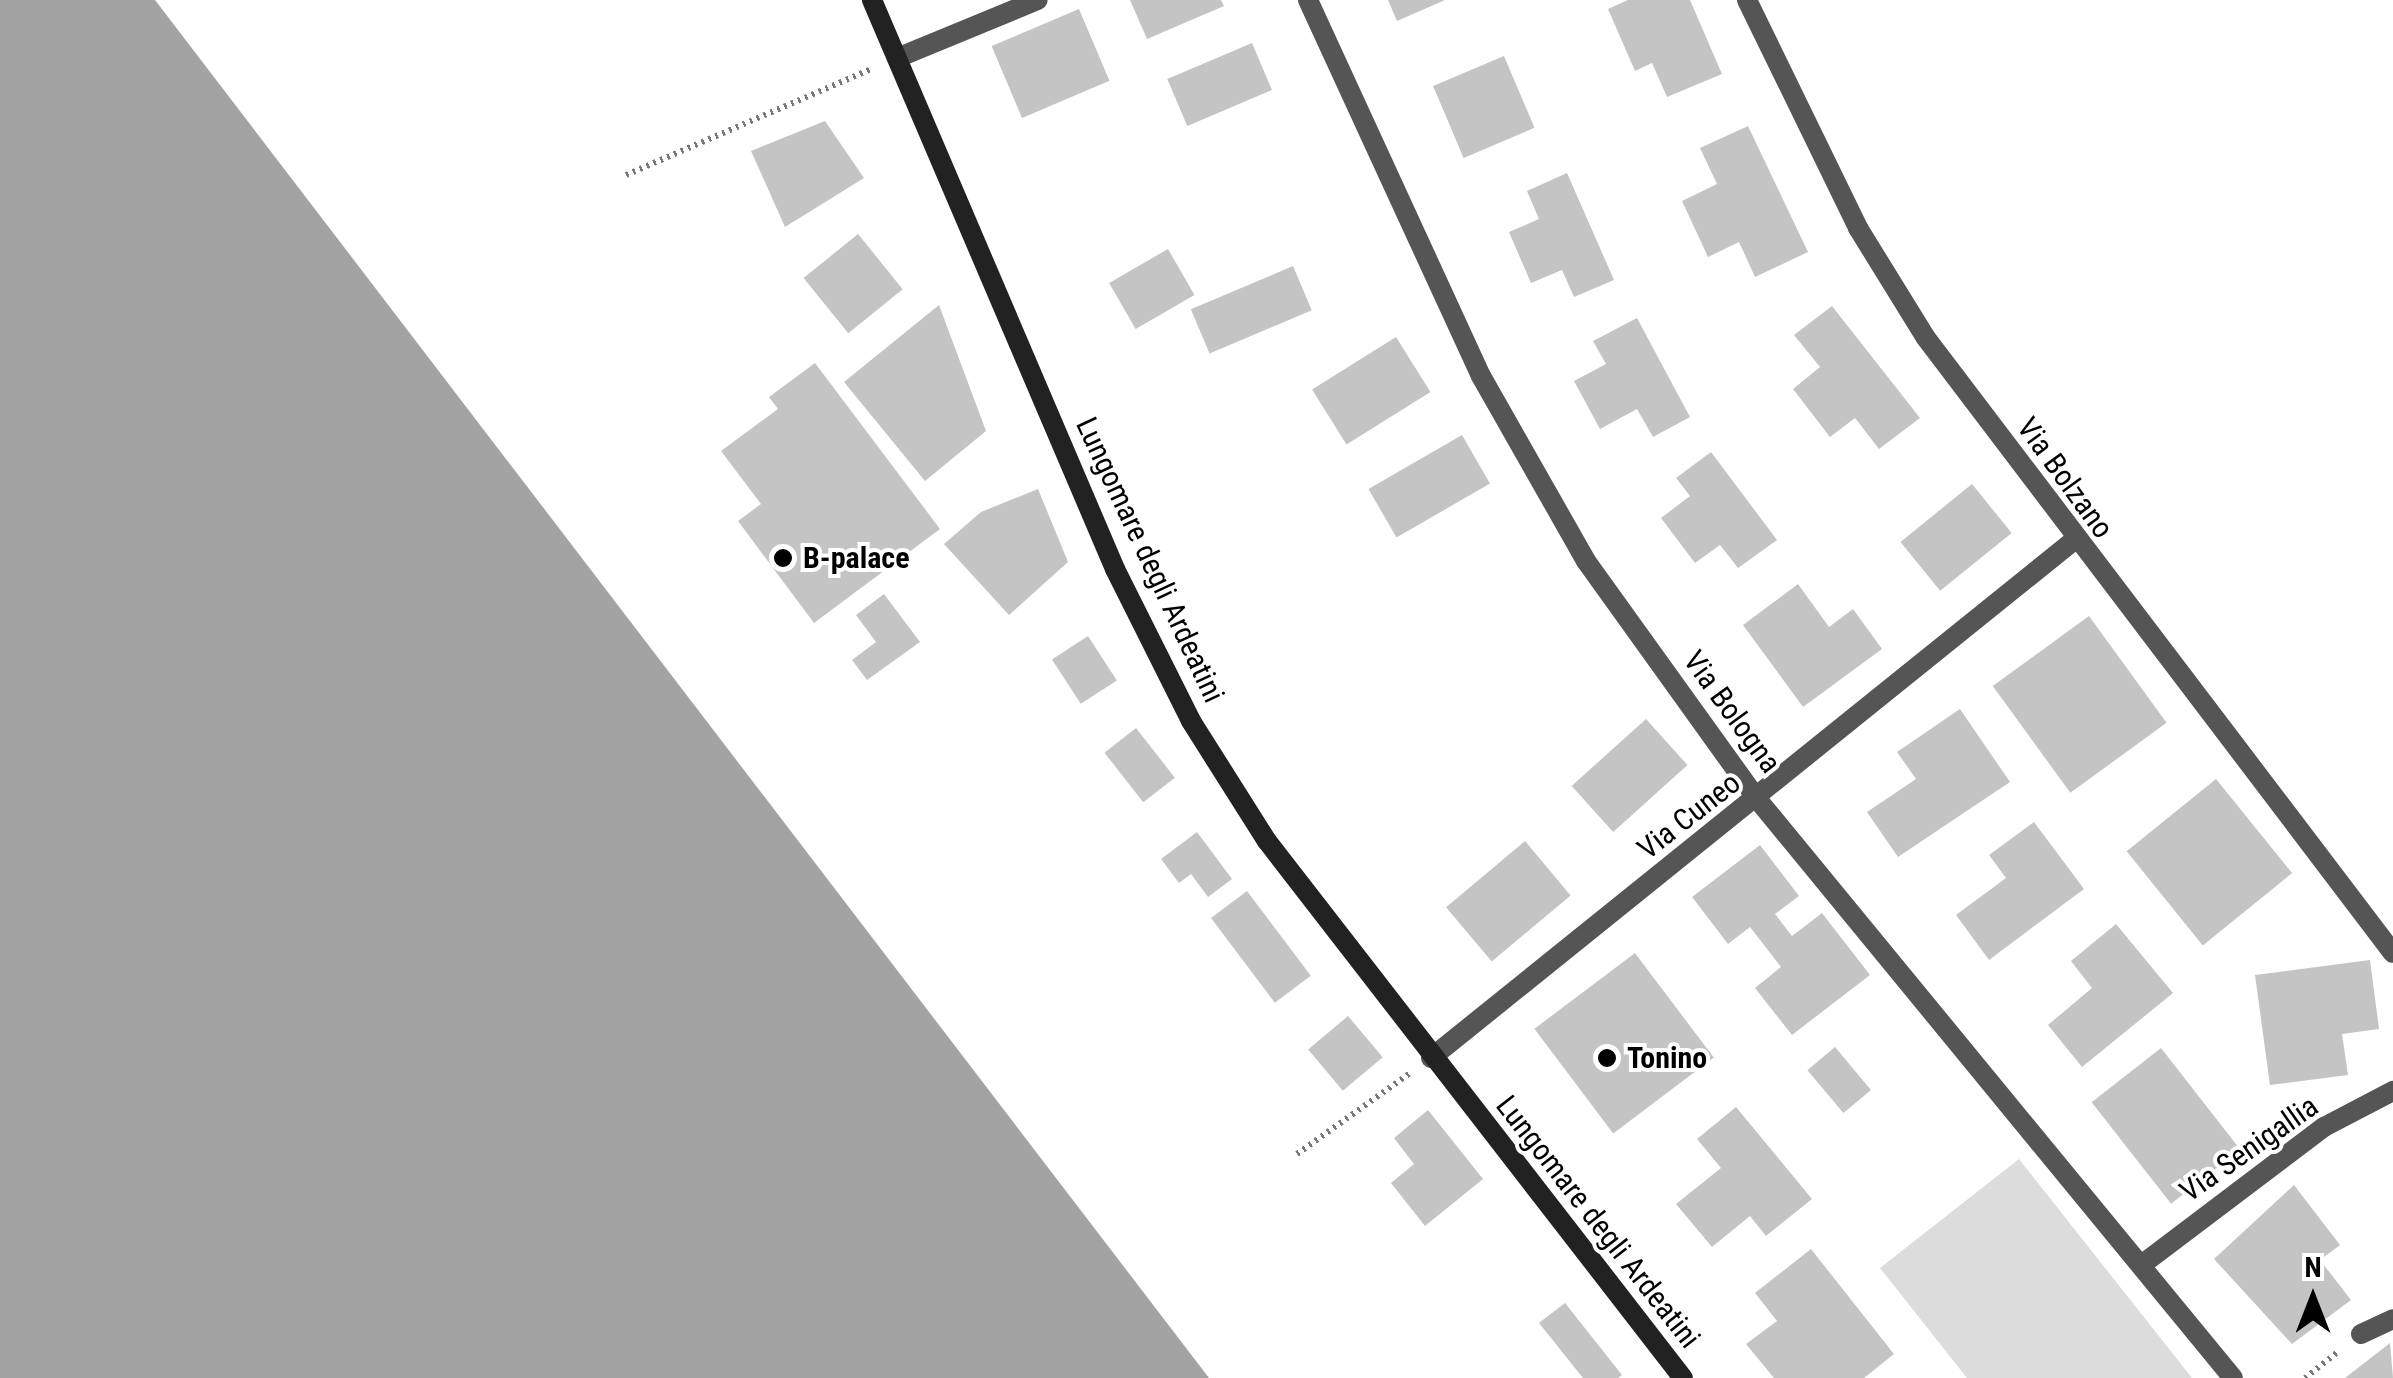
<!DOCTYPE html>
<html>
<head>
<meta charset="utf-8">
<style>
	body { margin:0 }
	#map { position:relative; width:2393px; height:1378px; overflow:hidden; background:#fff; font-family:"Roboto Condensed",sans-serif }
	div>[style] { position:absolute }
	.green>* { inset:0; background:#dcdcdc }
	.water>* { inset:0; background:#a3a3a3 }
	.building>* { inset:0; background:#c4c4c4; transform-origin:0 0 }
	.path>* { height:6px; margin-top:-3px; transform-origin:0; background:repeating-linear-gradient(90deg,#777 0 2.5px,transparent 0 7.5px) }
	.minor>* { height:20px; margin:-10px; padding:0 10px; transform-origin:10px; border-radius:10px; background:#555 }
	.secondary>* { height:20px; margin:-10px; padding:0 10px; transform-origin:10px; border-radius:10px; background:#222 }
	.dots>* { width:28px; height:28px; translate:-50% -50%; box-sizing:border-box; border:5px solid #fff; border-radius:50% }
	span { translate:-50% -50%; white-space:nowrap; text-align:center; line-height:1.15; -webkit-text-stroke:8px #fff; paint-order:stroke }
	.street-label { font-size:30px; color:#000 }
	.poi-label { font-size:30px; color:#000; font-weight:700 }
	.left { translate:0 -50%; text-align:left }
	.north { position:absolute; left:2263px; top:1248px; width:100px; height:100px; -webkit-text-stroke:8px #fff; paint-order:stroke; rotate:0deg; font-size:28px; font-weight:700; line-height:40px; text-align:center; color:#000 }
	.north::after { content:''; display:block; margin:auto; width:35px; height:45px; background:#000; clip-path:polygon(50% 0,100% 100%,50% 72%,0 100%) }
</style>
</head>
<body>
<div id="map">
	<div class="green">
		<div style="clip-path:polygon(2019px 1159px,2192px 1378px,1967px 1378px,1880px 1268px)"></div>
	</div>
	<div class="water">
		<div style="clip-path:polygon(0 0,155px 0,1209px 1378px,0 1378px)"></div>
	</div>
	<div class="building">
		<div style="clip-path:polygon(1130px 0,1221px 0,1224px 6px,1147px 39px)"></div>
		<div style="clip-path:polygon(1388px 0,1445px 0,1397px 21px)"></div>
		<div style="clip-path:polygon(1628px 0,1690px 0,1722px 74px,1667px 97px,1652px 63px,1635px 71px,1608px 9px)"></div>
		<div style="left:1079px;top:9px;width:78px;height:95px;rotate:67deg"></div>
		<div style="left:1252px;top:43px;width:51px;height:92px;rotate:67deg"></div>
		<div style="left:1504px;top:56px;width:78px;height:77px;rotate:67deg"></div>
		<div style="clip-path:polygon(825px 121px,864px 178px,785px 227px,751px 151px)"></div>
		<div style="clip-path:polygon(1748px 126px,1808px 252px,1755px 277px,1739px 242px,1708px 257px,1682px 201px,1717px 184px,1700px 148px)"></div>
		<div style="clip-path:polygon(1567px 173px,1614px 280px,1574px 297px,1562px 270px,1531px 283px,1509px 232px,1539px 219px,1527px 191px)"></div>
		<div style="left:858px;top:234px;width:71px;height:70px;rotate:51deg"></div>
		<div style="left:1168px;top:249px;width:53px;height:68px;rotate:60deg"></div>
		<div style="left:1293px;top:266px;width:48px;height:111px;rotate:67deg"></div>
		<div style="clip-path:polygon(939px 305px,986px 431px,925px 481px,844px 382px)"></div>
		<div style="clip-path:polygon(1832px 306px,1920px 418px,1879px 449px,1855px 418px,1830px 437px,1793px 389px,1820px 367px,1794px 335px)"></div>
		<div style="clip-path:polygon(1637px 318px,1690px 417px,1653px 437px,1637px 409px,1600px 429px,1574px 381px,1606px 364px,1593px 341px)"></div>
		<div style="left:1396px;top:337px;width:65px;height:99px;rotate:58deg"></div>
		<div style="clip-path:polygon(815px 363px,940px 529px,814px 623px,738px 521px,761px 504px,721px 451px,778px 409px,769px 397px)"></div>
		<div style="left:1462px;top:435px;width:56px;height:108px;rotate:60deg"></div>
		<div style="clip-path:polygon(1711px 452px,1777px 540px,1738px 568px,1720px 545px,1695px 563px,1661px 518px,1690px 496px,1676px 478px)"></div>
		<div style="left:1972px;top:484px;width:63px;height:92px;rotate:51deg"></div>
		<div style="clip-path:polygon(1038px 489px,1068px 562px,1009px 615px,944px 544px,981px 512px)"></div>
		<div style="clip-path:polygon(1798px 584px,1829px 627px,1853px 609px,1882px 649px,1803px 707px,1743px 625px)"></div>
		<div style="clip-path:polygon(884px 594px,920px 642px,867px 680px,852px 660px,876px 642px,856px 615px)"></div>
		<div style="left:2089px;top:616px;width:132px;height:119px;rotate:54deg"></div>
		<div style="left:1088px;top:636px;width:53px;height:43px;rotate:57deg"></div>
		<div style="clip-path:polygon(1960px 709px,2010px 782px,1898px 857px,1867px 812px,1916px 779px,1897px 752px)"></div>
		<div style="left:1646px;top:719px;width:62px;height:100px;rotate:48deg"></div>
		<div style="left:1136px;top:728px;width:63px;height:40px;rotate:52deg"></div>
		<div style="left:2216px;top:779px;width:121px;height:115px;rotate:51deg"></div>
		<div style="clip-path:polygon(2034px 822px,2084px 889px,1989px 960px,1956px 915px,2006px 878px,1989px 855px)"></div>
		<div style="clip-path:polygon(1197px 832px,1232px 879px,1208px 897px,1191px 874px,1179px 883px,1161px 859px)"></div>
		<div style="left:1525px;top:841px;width:71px;height:103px;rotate:50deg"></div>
		<div style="clip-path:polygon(1760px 845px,1799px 896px,1775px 914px,1792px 936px,1822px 913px,1870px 975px,1792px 1035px,1755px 988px,1781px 967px,1750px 927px,1728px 944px,1692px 897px)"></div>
		<div style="left:1247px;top:891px;width:106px;height:45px;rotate:53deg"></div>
		<div style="clip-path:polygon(2116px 924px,2173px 993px,2082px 1067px,2048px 1025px,2092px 988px,2071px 961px)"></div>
		<div style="left:1635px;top:953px;width:131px;height:126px;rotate:53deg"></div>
		<div style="clip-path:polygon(2370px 960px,2379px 1029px,2342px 1034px,2348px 1075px,2270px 1085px,2255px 975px)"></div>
		<div style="left:1348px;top:1016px;width:54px;height:52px;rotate:50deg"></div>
		<div style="left:1835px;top:1047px;width:56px;height:36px;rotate:50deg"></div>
		<div style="left:2161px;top:1048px;width:129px;height:88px;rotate:52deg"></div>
		<div style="clip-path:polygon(1736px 1107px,1812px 1199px,1766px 1236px,1750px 1216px,1712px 1247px,1676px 1204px,1721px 1168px,1697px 1139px)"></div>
		<div style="clip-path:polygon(1428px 1110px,1483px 1179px,1425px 1226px,1391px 1183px,1414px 1164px,1394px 1138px)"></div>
		<div style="clip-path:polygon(2294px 1185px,2340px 1245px,2320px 1260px,2351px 1300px,2292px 1344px,2214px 1259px)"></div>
		<div style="clip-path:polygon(1811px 1249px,1894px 1354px,1864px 1378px,1774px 1378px,1746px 1344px,1777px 1321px,1755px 1293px)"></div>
		<div style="clip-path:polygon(1565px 1303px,1622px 1375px,1618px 1378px,1583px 1378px,1539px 1323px)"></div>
		<div style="clip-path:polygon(2390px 1343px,2393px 1378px,2345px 1378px)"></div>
	</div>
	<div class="path">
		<div style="left:626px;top:175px;width:269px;rotate:-23.4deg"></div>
		<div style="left:1297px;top:1154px;width:139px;rotate:-35.6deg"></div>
		<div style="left:2305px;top:1378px;width:43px;rotate:-38.5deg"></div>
	</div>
	<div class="minor">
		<div style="left:1308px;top:0;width:414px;rotate:65.3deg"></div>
		<div style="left:1481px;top:376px;width:213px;rotate:60.4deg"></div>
		<div style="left:1586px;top:561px;width:294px;rotate:54.3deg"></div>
		<div style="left:1758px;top:800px;width:748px;rotate:50.59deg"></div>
		<div style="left:1747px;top:0;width:254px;rotate:64deg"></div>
		<div style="left:1858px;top:228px;width:129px;rotate:58.3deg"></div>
		<div style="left:1926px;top:338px;width:772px;rotate:52.79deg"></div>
		<div style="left:897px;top:58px;width:152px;rotate:-22.4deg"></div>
		<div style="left:1431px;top:1058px;width:824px;rotate:-38.84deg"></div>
		<div style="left:2144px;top:1263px;width:226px;rotate:-37.1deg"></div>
		<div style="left:2324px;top:1127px;width:78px;rotate:-27.6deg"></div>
		<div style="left:2361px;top:1334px;width:35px;rotate:-25deg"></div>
	</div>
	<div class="secondary">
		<div style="left:872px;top:0;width:619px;rotate:66.87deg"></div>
		<div style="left:1115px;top:569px;width:170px;rotate:63.4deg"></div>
		<div style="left:1191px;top:721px;width:142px;rotate:57.7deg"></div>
		<div style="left:1267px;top:841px;width:679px;rotate:52.24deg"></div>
	</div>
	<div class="dots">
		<div style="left:783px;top:558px;background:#000"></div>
		<div style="left:1607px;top:1058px;background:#000"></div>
	</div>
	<div class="street-label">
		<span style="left:2065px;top:478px;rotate:54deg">Via Bolzano</span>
		<span style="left:1150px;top:560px;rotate:65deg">Lungomare degli Ardeatini</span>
		<span style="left:1732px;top:712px;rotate:54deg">Via Bologna</span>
		<span style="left:1689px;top:816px;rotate:-38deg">Via Cuneo</span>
		<span style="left:2249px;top:1149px;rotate:-35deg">Via Senigallia</span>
		<span style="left:1598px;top:1222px;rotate:52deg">Lungomare degli Ardeatini</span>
	</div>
	<div class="poi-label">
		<span class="left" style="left:803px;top:558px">B-palace</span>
		<span class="left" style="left:1627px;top:1058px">Tonino</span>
	</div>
	<div class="north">N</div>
</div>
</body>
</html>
